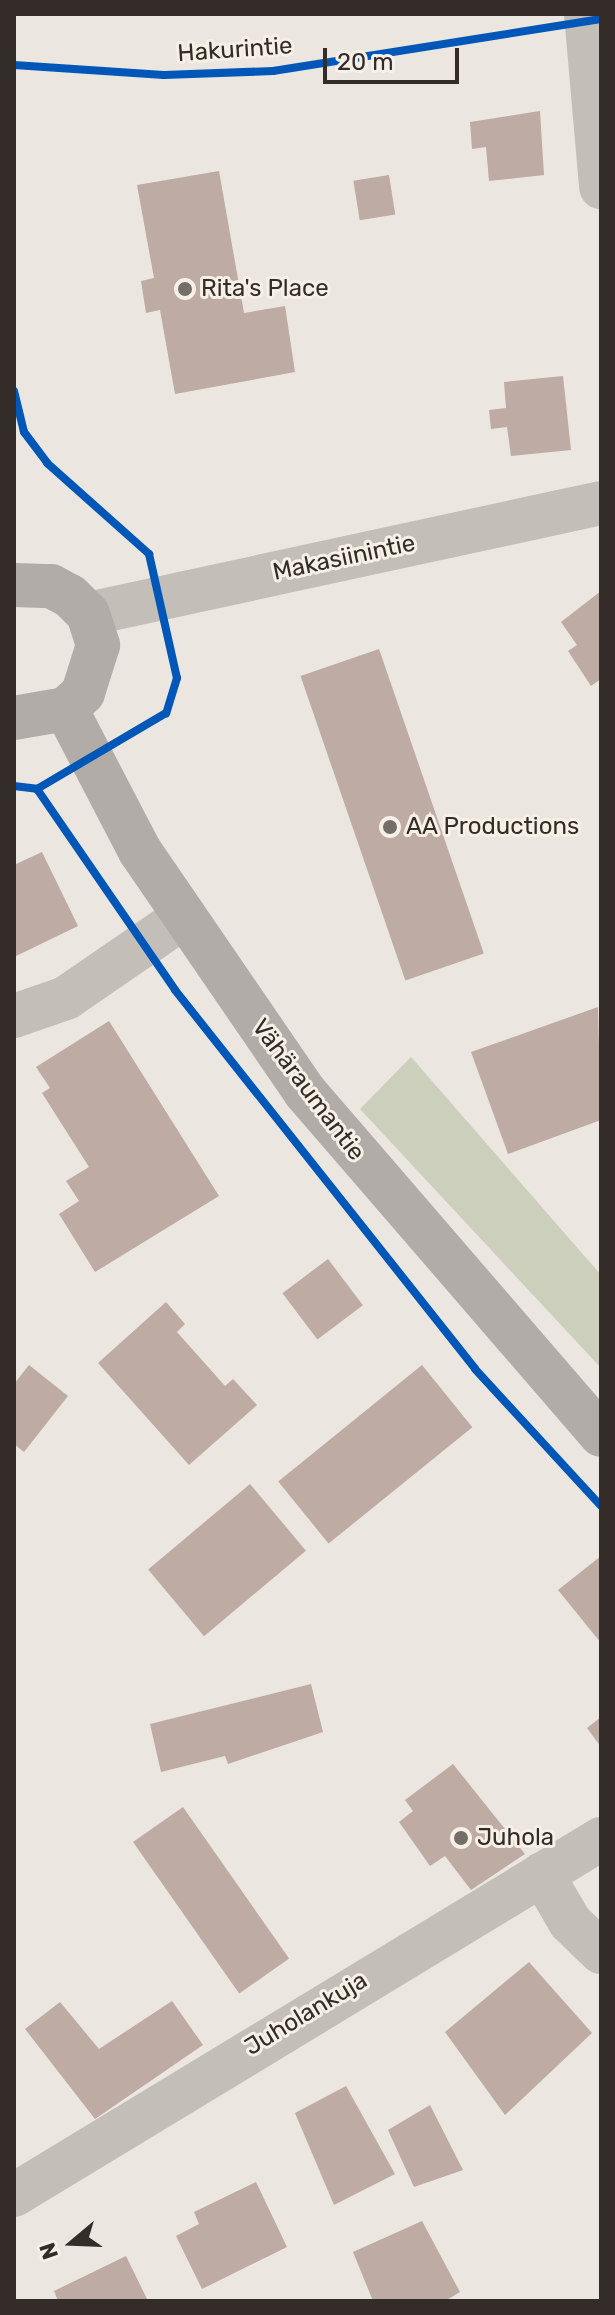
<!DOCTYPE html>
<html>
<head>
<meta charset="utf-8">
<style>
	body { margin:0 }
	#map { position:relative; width:615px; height:2315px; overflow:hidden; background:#ebe6e0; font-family:Rubik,sans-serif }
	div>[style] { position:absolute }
	.green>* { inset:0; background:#cccfbb }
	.building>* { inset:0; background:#bdaba4; transform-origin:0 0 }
	.minor>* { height:44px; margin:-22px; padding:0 22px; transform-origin:22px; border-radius:22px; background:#c4beb9 }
	.major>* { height:44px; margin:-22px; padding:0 22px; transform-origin:22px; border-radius:22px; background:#b2aca8 }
	.cycleway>* { height:8px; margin:-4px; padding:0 4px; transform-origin:4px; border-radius:4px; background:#0057b8 }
	.dots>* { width:22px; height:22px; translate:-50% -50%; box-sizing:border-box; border:4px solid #f7f0e7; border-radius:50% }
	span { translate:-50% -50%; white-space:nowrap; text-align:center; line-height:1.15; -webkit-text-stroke:6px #f7f0e7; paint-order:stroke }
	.street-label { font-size:24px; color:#342c28 }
	.poi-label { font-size:24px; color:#342c28 }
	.left { translate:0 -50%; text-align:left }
	.frame { position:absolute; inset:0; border:16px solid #342c28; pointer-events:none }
	.north { position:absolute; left:32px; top:2203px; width:80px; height:80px; -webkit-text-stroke:6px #f7f0e7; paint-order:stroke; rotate:251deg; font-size:22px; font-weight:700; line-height:32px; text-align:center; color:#342c28 }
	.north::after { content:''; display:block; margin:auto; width:28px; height:36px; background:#342c28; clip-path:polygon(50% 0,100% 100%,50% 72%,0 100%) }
	.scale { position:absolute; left:323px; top:48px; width:136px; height:36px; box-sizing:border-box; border:4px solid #342c28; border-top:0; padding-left:10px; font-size:24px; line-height:28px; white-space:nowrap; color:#342c28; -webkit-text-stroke:6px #f7f0e7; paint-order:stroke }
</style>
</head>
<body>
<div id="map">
	<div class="green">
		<div style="clip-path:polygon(411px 1057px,601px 1275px,601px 1368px,360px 1109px)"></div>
	</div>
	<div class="building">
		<div style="clip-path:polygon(540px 111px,544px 175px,489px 181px,486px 147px,472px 149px,470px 122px)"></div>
		<div style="clip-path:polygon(219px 171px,244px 313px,285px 306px,295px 372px,175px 394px,160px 310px,146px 313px,141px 281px,154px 278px,137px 185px)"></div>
		<div style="left:389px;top:175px;width:40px;height:36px;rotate:81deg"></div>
		<div style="clip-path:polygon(563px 376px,571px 450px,511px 456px,507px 427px,491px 429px,489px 410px,506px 408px,504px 382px)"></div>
		<div style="clip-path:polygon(601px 591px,601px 679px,591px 686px,568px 651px,577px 645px,561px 622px)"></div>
		<div style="left:379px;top:649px;width:322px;height:83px;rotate:71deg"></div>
		<div style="clip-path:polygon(42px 852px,78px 926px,14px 957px,14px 865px)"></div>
		<div style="clip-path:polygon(598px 1007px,601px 1120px,508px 1154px,471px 1052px)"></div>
		<div style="clip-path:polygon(109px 1021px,219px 1196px,95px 1272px,59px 1214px,79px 1201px,66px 1181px,89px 1167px,42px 1093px,50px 1088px,36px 1067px)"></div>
		<div style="left:328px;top:1259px;width:58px;height:57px;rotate:53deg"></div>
		<div style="clip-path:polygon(166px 1302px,185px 1324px,177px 1332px,225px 1386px,233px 1379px,257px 1405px,189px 1465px,98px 1363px)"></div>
		<div style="clip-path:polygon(29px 1365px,68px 1396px,24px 1452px,14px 1444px,14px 1384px)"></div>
		<div style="left:422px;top:1365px;width:80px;height:185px;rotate:51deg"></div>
		<div style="left:250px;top:1484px;width:87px;height:133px;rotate:50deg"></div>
		<div style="clip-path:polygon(601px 1556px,601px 1643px,558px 1590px)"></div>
		<div style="clip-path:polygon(311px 1684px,323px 1732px,228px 1764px,225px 1756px,161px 1772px,150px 1724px)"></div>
		<div style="clip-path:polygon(601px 1717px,601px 1747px,587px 1728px)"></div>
		<div style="clip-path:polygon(453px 1764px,525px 1854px,471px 1890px,445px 1856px,430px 1866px,399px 1822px,413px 1811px,405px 1800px)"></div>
		<div style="left:183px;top:1807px;width:185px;height:61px;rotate:55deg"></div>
		<div style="clip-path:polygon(529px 1962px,592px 2033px,505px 2115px,445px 2032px)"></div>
		<div style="clip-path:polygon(172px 2001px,203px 2045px,95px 2119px,25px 2029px,60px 2002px,99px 2049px)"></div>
		<div style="clip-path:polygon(346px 2086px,395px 2174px,334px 2205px,295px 2113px)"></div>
		<div style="clip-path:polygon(430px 2105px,463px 2170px,414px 2187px,388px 2130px)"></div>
		<div style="clip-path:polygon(256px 2182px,287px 2247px,202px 2289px,176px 2236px,199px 2224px,194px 2212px)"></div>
		<div style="clip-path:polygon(422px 2221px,460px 2292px,445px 2301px,373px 2301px,353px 2252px)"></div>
		<div style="clip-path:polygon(126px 2256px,148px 2301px,58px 2301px,54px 2291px)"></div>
	</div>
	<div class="minor">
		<div style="left:586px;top:14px;width:174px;rotate:85deg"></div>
		<div style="left:88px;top:614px;width:525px;rotate:-12.21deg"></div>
		<div style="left:14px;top:1016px;width:55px;rotate:-19.1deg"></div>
		<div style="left:66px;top:998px;width:143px;rotate:-34.5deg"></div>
		<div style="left:542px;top:1874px;width:56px;rotate:59.7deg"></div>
		<div style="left:570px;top:1922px;width:43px;rotate:44.1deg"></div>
		<div style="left:14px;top:2195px;width:687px;rotate:-31.24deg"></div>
	</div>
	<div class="major">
		<div style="left:14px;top:585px;width:37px;rotate:2deg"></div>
		<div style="left:51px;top:586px;width:21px;rotate:28deg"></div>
		<div style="left:70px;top:596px;width:25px;rotate:45deg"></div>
		<div style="left:88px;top:614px;width:33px;rotate:72deg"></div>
		<div style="left:98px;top:645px;width:50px;rotate:107.4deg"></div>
		<div style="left:83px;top:693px;width:23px;rotate:137deg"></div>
		<div style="left:66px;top:709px;width:53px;rotate:170.2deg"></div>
		<div style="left:66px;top:709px;width:160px;rotate:62.5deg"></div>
		<div style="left:140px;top:851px;width:292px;rotate:55.6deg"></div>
		<div style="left:305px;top:1092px;width:453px;rotate:49.2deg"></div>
	</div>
	<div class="cycleway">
		<div style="left:14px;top:65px;width:150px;rotate:3.8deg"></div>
		<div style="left:164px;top:75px;width:109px;rotate:-2.1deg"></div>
		<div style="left:273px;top:71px;width:332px;rotate:-9deg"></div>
		<div style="left:14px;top:391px;width:42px;rotate:76.3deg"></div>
		<div style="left:24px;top:432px;width:39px;rotate:53deg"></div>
		<div style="left:47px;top:463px;width:137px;rotate:41.7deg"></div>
		<div style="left:149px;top:554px;width:127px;rotate:77.3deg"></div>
		<div style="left:177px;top:678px;width:37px;rotate:107deg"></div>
		<div style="left:166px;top:713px;width:150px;rotate:149.5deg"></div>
		<div style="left:14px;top:786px;width:23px;rotate:7deg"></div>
		<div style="left:37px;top:789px;width:244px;rotate:55.5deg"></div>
		<div style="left:175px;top:990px;width:483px;rotate:51.6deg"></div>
		<div style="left:475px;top:1369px;width:186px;rotate:47.4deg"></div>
	</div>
	<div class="dots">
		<div style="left:185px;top:289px;background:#746d68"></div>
		<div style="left:390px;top:827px;background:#746d68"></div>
		<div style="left:461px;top:1838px;background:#746d68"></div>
	</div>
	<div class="street-label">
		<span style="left:235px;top:50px;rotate:-4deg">Hakurintie</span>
		<span style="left:344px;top:558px;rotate:-12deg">Makasiinintie</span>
		<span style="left:308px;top:1090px;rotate:53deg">Vähäraumantie</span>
		<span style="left:306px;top:2014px;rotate:-31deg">Juholankuja</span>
	</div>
	<div class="poi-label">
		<span class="left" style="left:201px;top:289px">Rita's Place</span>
		<span class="left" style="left:406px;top:827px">AA Productions</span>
		<span class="left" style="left:477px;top:1838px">Juhola</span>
	</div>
	<div class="frame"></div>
	<div class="north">N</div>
	<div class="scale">20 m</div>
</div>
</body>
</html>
